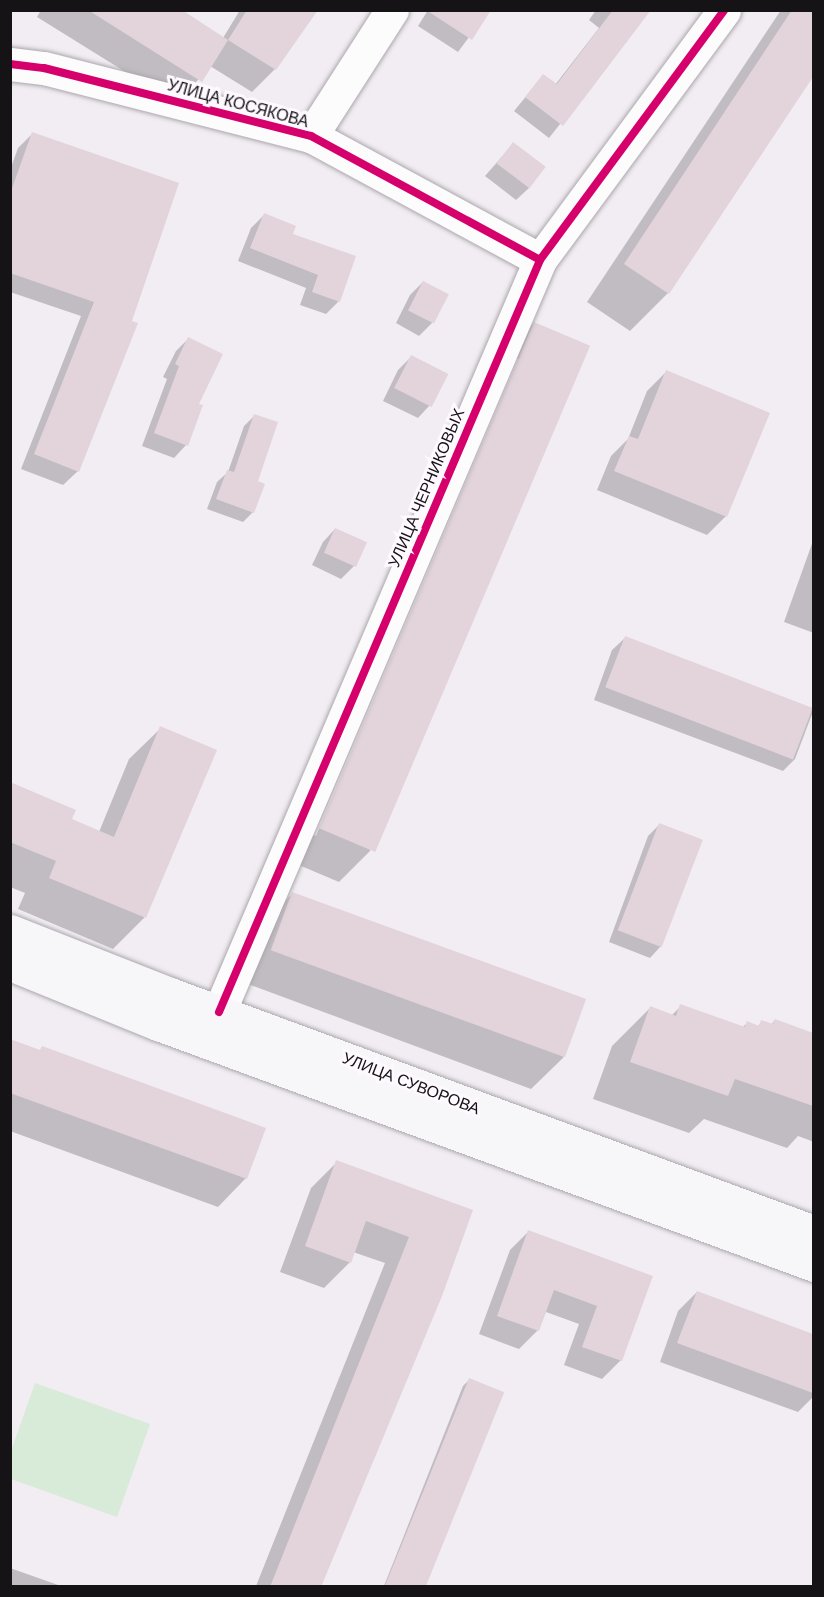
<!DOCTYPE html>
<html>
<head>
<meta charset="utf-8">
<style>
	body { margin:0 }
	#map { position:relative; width:824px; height:1597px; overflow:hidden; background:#f2ecf3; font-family:"DM Sans",sans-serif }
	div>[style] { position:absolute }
	.green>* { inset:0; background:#d8ebd8 }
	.shadow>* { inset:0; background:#0003 }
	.building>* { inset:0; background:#e3d4dc; transform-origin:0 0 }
	.roads { filter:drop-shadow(0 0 2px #aca7ad) drop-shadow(0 0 2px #aca7ad) }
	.minor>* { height:33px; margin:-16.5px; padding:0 16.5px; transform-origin:16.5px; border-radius:16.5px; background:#fdfcfd }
	.secondary>* { height:33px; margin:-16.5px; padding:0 16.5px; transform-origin:16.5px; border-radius:16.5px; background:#f7f6f9 }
	.cycleway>* { height:8px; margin:-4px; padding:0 4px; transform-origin:4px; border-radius:4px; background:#d6006c }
	span { translate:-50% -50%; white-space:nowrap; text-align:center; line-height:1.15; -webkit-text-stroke:6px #fdf9fe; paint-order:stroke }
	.street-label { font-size:16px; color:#161317 }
	.frame { position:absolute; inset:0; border:12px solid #161317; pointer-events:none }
</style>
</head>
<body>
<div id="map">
	<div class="green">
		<div style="clip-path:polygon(35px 1383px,150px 1424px,117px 1517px,11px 1479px,11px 1451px)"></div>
	</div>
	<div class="shadow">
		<div style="clip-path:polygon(41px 10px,179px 10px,223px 38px,240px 10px,316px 10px,275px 69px,252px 92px,210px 66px,177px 104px,37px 17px)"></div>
		<div style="clip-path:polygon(428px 10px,489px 10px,458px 52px,418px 26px)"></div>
		<div style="clip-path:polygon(596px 10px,650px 10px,549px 138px,514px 111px,543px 76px,555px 85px,599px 28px,589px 20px)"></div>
		<div style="clip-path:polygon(781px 10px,814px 10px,814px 74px,668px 293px,630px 331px,587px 302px)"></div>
		<div style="clip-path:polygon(32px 134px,178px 184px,78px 471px,63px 485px,21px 469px,81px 316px,10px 292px,10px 170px,18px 148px)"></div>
		<div style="clip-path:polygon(513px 144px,529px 188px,516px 200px,485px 176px)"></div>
		<div style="clip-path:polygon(264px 215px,291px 235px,339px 301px,326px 314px,300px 305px,306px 288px,238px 261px,251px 228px)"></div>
		<div style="clip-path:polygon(423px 282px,432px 323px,419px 336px,396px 323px,410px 295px)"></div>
		<div style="clip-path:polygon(evenodd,534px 323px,370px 851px,339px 882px,287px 860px,503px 355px,534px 323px,516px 359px,520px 359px,316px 836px,313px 835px,516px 359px)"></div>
		<div style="clip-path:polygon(188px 339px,186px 445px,174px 458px,142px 446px,167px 379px,163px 377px,176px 351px)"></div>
		<div style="clip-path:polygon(411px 357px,446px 375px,430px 405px,418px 418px,383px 401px,398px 370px)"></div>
		<div style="clip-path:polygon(666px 372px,726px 516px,707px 535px,597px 490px,611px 456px,628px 439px,647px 391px)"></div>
		<div style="clip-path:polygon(254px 416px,253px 512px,243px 522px,207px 509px,217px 482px,228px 472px,244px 426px)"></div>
		<div style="clip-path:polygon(335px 529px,354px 566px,341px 579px,312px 565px,323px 542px)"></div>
		<div style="clip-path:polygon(814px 538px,814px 633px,784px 622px)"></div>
		<div style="clip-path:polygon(625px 638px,814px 709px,795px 759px,783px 771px,594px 700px,612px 650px)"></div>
		<div style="clip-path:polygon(161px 728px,215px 751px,144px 918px,113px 949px,18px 909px,25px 893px,10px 887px,10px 784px,70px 820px,99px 832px,129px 759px)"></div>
		<div style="clip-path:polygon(659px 825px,661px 946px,650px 958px,609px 942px,648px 836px)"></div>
		<div style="clip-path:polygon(292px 894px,583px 1002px,563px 1058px,531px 1089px,240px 981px,261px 925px)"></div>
		<div style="clip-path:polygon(681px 1006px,742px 1028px,747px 1023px,757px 1027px,762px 1022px,771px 1025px,775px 1020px,814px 1034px,814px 1142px,798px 1136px,787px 1148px,704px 1119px,689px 1133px,593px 1099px,612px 1046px,650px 1008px,671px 1016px)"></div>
		<div style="clip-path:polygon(10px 1040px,246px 1178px,218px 1207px,10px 1131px)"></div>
		<div style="clip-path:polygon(337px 1162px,471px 1211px,319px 1586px,256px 1586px,385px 1263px,353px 1252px,350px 1262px,324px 1288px,280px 1272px,311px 1188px)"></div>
		<div style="clip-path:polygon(528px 1232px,651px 1277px,621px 1360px,602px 1379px,564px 1365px,579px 1324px,546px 1312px,538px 1330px,519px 1349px,479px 1334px,510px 1250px)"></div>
		<div style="clip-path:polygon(697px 1292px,814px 1335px,814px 1396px,798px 1412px,660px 1362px,678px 1311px)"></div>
		<div style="clip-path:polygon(469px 1380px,425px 1586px,384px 1586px,463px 1386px)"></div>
		<div style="clip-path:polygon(10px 1568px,61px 1586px,10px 1586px)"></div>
	</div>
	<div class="building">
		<div style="clip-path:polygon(88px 10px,182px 10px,228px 40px,202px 82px)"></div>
		<div style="clip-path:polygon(247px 10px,318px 10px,276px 70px,228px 40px)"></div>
		<div style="clip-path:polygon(426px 10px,491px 10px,472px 40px)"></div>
		<div style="clip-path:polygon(613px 10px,651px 10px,563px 126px,525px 97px,543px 74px,557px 84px)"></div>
		<div style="clip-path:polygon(792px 10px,813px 10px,813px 77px,669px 294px,624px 264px)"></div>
		<div style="clip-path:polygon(32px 132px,179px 183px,132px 321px,138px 323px,79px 472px,34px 454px,94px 302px,10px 273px,10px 194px)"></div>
		<div style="left:513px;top:142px;width:41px;height:27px;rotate:37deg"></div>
		<div style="clip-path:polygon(264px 213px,296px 226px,293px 234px,356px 256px,340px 302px,312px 292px,318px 275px,250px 248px)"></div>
		<div style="left:423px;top:281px;width:29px;height:33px;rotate:27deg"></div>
		<div style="left:534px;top:322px;width:61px;height:550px;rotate:23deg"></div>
		<div style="clip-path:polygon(188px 337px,223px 354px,199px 404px,203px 405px,188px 446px,154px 433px,179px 366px,175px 364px)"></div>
		<div style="left:411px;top:355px;width:42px;height:37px;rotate:27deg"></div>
		<div style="clip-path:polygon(666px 370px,770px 413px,727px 517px,614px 471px,629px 436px,638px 439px)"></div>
		<div style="clip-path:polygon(254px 414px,278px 422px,258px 481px,265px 484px,254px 513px,216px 499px,227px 470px,234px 472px)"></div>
		<div style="left:335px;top:528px;width:35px;height:27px;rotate:24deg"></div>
		<div style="left:625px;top:636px;width:201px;height:55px;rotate:21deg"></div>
		<div style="clip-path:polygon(160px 726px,217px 750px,146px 918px,49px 878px,56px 861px,10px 842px,10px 782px,76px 810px,72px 819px,114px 837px)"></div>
		<div style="left:659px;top:823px;width:47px;height:115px;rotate:21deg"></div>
		<div style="left:292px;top:892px;width:313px;height:62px;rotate:20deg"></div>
		<div style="clip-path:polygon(680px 1004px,745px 1027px,747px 1021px,759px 1026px,761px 1020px,773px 1024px,775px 1019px,813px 1033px,813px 1106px,735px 1079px,728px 1096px,630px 1062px,650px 1006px,676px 1016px)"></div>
		<div style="clip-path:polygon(10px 1039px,40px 1050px,42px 1046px,266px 1128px,247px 1179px,10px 1093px)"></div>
		<div style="clip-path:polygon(336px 1160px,473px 1210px,442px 1296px,321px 1587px,270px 1587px,409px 1237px,366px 1221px,351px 1263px,305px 1246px)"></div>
		<div style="clip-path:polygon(528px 1230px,653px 1276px,622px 1361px,582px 1347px,597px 1306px,554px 1290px,539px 1331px,497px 1316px)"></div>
		<div style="clip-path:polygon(697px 1291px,813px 1334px,813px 1393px,677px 1343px)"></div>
		<div style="left:469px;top:1378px;width:38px;height:225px;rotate:22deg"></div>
	</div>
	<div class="roads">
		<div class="minor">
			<div style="left:10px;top:64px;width:34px;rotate:7deg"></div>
			<div style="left:44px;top:68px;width:276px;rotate:14.3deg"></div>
			<div style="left:311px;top:136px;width:260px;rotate:28.4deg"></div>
			<div style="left:311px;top:136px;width:150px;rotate:-57.3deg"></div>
			<div style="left:219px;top:1012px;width:818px;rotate:-66.88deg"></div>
			<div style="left:540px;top:260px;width:310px;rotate:-53.6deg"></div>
		</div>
		<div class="secondary">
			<div style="left:10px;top:931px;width:172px;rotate:21.5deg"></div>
			<div style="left:170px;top:994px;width:687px;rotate:20.28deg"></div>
			<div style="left:10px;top:964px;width:160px;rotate:22.1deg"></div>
			<div style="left:158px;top:1024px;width:699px;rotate:20.17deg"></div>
		</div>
	</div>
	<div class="cycleway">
		<div style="left:10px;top:64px;width:34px;rotate:7deg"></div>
		<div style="left:44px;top:68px;width:276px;rotate:14.3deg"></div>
		<div style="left:311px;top:136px;width:260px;rotate:28.4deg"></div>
		<div style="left:219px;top:1012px;width:818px;rotate:-66.88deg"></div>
		<div style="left:540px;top:260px;width:310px;rotate:-53.6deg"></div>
	</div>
	<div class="street-label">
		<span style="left:238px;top:104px;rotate:15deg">УЛИЦА КОСЯКОВА</span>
		<span style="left:427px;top:488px;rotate:-67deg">УЛИЦА ЧЕРНИКОВЫХ</span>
		<span style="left:411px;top:1084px;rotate:21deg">УЛИЦА СУВОРОВА</span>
	</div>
	<div class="frame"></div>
</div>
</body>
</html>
